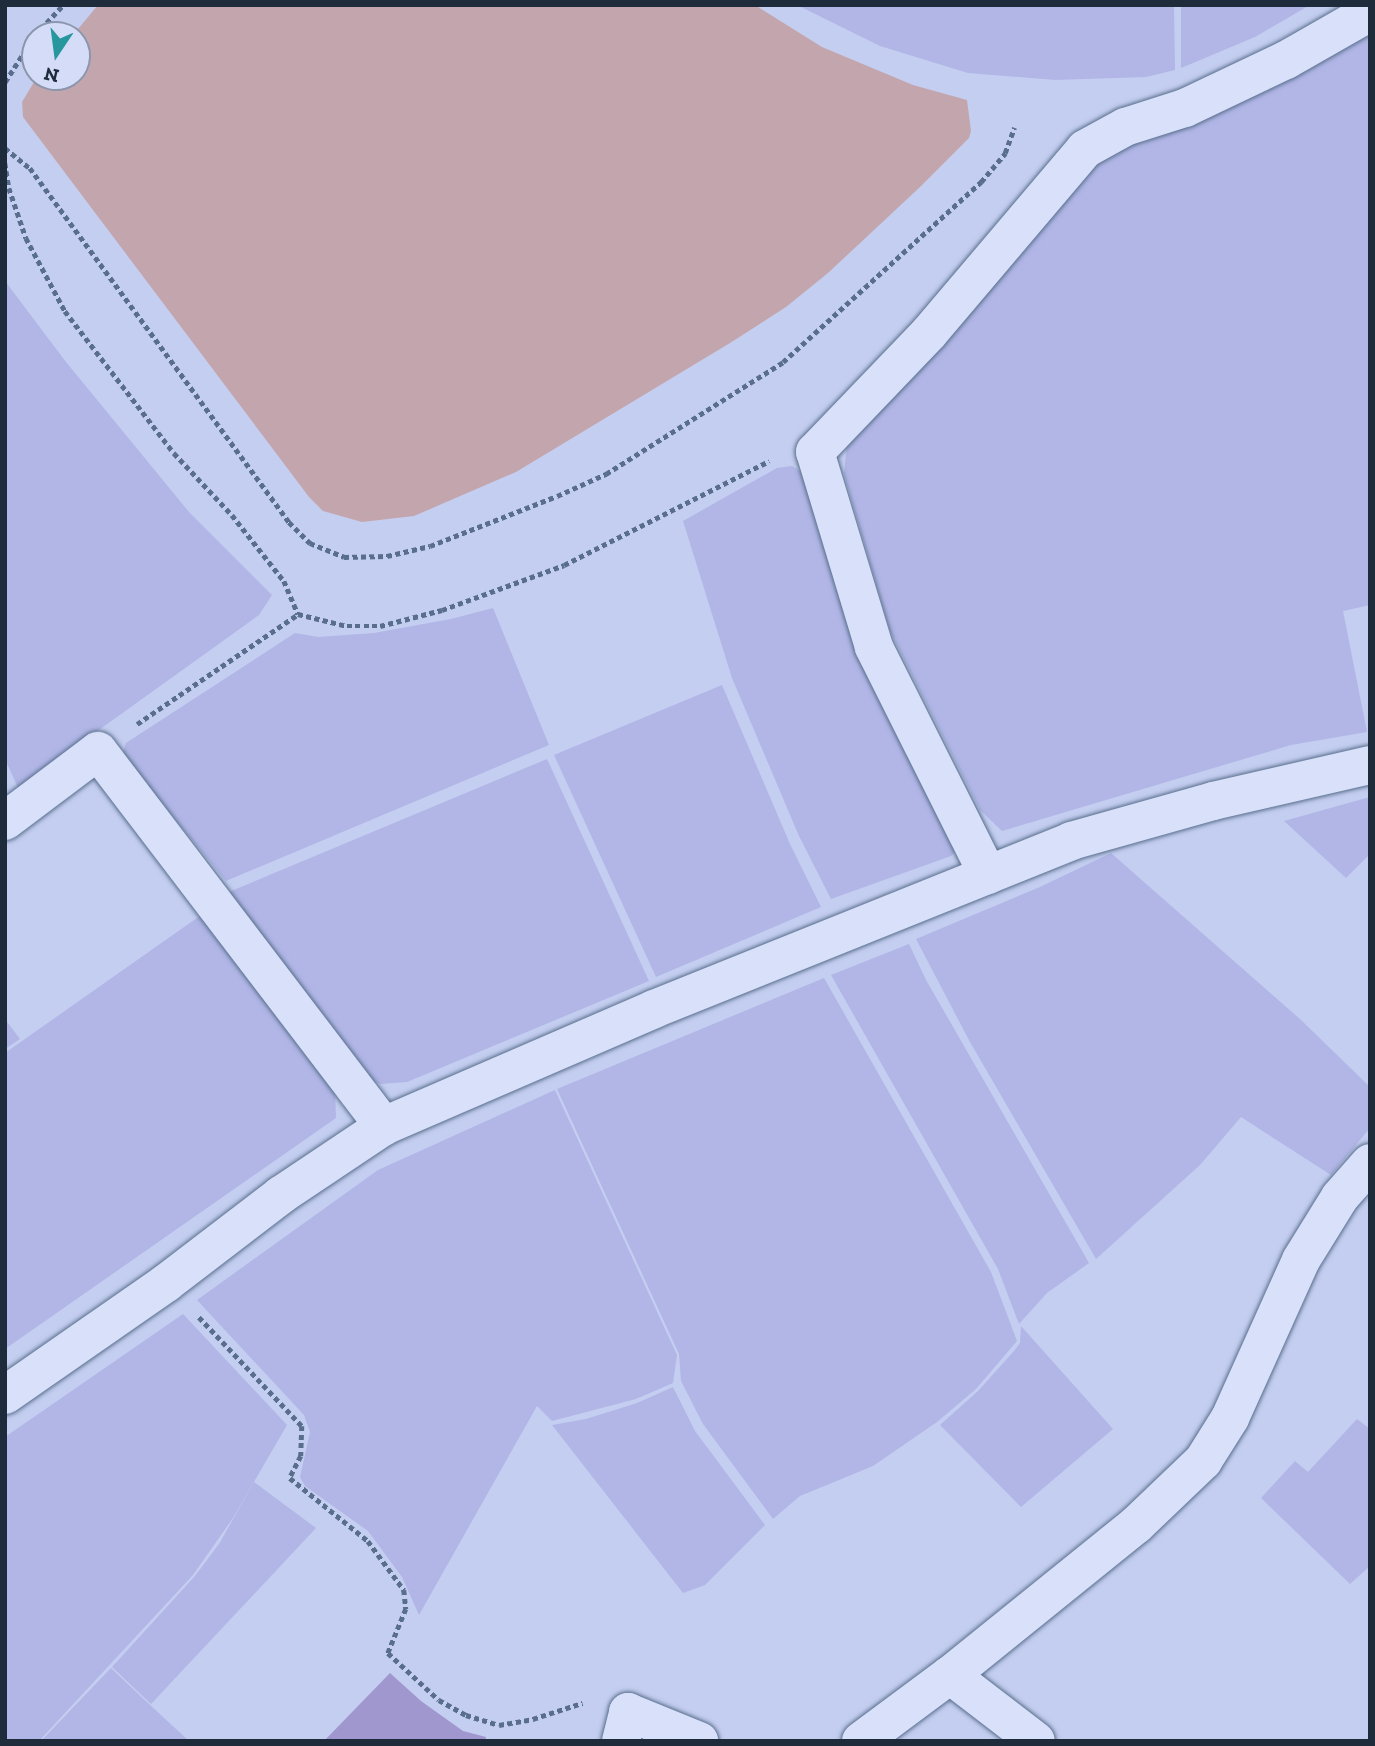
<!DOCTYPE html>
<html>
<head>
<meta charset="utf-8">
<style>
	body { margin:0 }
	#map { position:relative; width:1375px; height:1746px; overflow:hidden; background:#c4cef0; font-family:"Zilla Slab",serif }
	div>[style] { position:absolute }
	.farmland>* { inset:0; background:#b1b6e6 }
	.green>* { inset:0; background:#a197cf }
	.water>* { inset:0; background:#c3a6ad }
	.path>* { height:4.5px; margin-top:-2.25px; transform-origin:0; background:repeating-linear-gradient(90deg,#596e8c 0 5px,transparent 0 8.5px) }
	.roads { filter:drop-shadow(0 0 2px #596e8c) drop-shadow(0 0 2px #596e8c) }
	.street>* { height:38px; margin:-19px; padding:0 19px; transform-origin:19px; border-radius:19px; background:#d8e0fa }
	.secondary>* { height:38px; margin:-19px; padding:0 19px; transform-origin:19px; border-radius:19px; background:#d8e0fa }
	span { translate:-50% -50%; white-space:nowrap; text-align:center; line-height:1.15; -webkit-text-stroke:6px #d4dcf7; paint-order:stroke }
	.frame { position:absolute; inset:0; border:7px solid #1e2b3b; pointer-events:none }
	.north { position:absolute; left:21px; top:21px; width:70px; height:70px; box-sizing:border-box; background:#d4dcf7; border:2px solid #8b95ac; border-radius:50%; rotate:193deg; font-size:19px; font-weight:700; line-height:28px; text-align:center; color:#1e2b3b }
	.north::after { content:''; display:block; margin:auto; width:24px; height:32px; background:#26979d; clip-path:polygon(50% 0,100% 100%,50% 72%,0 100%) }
</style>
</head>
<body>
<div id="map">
	<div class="farmland">
		<div style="clip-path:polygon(797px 5px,1174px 5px,1175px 70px,1146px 77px,1055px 80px,968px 73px,880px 46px)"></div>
		<div style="clip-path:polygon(1181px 5px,1310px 5px,1255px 37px,1181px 68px)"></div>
		<div style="clip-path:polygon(1370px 25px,1370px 605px,1343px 611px,1367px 732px,1291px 745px,1002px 831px,980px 810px,890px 631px,844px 474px,847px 443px,1092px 158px)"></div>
		<div style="clip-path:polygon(5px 281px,66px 362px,189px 512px,272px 595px,259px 615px,18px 788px,5px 759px)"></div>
		<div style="clip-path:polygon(792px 466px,806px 475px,962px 845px,951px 856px,831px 899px,799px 836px,732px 678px,683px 521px,777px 468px)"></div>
		<div style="clip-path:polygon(493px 608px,549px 745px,226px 881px,122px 755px,126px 743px,295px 633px,318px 637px,374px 633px,451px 619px)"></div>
		<div style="clip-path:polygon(722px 685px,790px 844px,821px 907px,656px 977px,554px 755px)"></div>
		<div style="clip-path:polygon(547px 759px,649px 981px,407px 1082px,380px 1084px,363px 1076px,224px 894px)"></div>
		<div style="clip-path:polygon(1370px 797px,1370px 854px,1346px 878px,1284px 821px)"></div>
		<div style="clip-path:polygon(1111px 853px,1301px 1020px,1370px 1087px,1370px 1128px,1331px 1175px,1241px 1117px,1200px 1165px,1096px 1259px,970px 1042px,916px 939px,1040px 887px)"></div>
		<div style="clip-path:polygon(204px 913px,335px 1090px,336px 1118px,5px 1349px,5px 1053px)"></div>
		<div style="clip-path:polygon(909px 944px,926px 980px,1089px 1263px,1047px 1293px,1019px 1324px,998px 1269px,831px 975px)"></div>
		<div style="clip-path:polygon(824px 978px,991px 1272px,1017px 1341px,976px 1389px,937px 1422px,873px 1466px,800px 1496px,773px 1519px,703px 1424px,681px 1381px,679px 1354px,557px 1089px)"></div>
		<div style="clip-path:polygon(5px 1019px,20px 1039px,5px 1049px)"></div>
		<div style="clip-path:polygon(555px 1090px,677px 1355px,673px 1383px,636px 1399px,552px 1421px,537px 1406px,419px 1615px,402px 1577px,368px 1531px,305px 1486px,300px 1477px,310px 1432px,304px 1415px,197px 1300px,378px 1170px)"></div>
		<div style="clip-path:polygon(183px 1314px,287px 1425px,233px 1518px,193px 1575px,39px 1741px,7px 1741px,5px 1437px)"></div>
		<div style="clip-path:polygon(1021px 1326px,1113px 1429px,1021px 1507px,940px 1425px,978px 1391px,1014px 1351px,1020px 1343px)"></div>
		<div style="clip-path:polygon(673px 1387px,695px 1431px,765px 1525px,705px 1585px,683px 1593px,552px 1425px,586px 1419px,637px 1403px)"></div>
		<div style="clip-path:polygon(1357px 1419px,1370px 1429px,1370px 1566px,1350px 1584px,1261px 1498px,1295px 1461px,1308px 1472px)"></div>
		<div style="clip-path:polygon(254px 1482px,316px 1528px,151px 1704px,112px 1667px,195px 1576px,219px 1544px)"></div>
		<div style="clip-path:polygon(111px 1668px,149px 1704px,189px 1741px,41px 1741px)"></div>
	</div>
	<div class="green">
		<div style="clip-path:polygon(390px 1673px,421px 1701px,463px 1731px,486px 1737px,485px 1741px,324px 1741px)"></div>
	</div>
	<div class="water">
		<div style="clip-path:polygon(98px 5px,755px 5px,822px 47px,913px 85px,967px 100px,971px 131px,969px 138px,919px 188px,828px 273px,786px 307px,730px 343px,516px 472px,414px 516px,362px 522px,323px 511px,309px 497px,23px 117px,22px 102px,37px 77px,77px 77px,77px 35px,73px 35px)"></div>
	</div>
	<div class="path">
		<div style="left:35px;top:35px;width:41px;rotate:-47deg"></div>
		<div style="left:5px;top:82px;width:56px;rotate:-57.4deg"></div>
		<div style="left:5px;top:148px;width:32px;rotate:39deg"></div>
		<div style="left:30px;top:168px;width:439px;rotate:53.8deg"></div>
		<div style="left:289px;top:522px;width:30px;rotate:45deg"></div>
		<div style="left:310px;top:543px;width:37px;rotate:22deg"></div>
		<div style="left:344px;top:557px;width:43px;rotate:-1.3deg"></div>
		<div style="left:387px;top:556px;width:44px;rotate:-13.1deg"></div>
		<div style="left:430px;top:546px;width:136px;rotate:-21.5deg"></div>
		<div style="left:557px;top:496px;width:54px;rotate:-24.2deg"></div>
		<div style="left:606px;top:474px;width:209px;rotate:-32.3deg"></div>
		<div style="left:783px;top:362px;width:268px;rotate:-42.3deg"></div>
		<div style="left:981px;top:182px;width:38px;rotate:-50deg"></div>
		<div style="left:1005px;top:153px;width:27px;rotate:-70deg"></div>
		<div style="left:5px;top:163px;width:25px;rotate:81deg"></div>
		<div style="left:9px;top:188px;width:53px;rotate:71.2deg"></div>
		<div style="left:26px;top:238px;width:83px;rotate:61.9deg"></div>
		<div style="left:65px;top:311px;width:179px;rotate:52.5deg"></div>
		<div style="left:174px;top:453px;width:85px;rotate:46.9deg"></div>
		<div style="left:232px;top:515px;width:84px;rotate:51.8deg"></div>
		<div style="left:284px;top:581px;width:36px;rotate:67deg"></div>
		<div style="left:298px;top:614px;width:50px;rotate:13.8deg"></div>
		<div style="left:347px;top:626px;width:33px"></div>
		<div style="left:380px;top:626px;width:64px;rotate:-14.5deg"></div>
		<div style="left:442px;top:610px;width:130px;rotate:-20.2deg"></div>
		<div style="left:564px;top:565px;width:230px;rotate:-26.9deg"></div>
		<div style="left:137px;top:724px;width:195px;rotate:-34.3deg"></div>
		<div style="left:199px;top:1317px;width:150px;rotate:46.6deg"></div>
		<div style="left:302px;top:1426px;width:30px;rotate:92deg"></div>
		<div style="left:301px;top:1456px;width:25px;rotate:117deg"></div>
		<div style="left:290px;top:1478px;width:100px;rotate:38.9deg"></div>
		<div style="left:368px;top:1541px;width:61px;rotate:53.7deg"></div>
		<div style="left:404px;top:1590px;width:19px;rotate:84deg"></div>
		<div style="left:406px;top:1609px;width:48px;rotate:112.2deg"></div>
		<div style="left:388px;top:1653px;width:69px;rotate:42.7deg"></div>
		<div style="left:439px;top:1700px;width:31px;rotate:29deg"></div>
		<div style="left:466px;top:1715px;width:34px;rotate:17deg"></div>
		<div style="left:499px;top:1725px;width:35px;rotate:-10deg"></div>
		<div style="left:533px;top:1719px;width:52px;rotate:-18.1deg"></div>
	</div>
	<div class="roads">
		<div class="street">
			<div style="left:5px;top:821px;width:116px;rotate:-37deg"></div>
			<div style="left:98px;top:751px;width:472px;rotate:52.7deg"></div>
			<div style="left:988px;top:875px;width:255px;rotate:-116.6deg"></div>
			<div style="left:874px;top:647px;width:204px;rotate:-106.8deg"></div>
			<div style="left:815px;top:452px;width:165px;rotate:-46.2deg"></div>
			<div style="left:929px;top:333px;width:241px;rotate:-49.7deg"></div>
			<div style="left:1085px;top:149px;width:46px;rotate:-28.8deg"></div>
			<div style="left:1125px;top:127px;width:63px;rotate:-17.6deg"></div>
			<div style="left:1185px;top:108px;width:112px;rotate:-25.4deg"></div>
			<div style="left:1286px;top:60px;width:97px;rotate:-29.7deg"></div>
			<div style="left:950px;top:1675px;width:108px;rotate:37.5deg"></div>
			<div style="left:621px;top:1741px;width:30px;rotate:-76deg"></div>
			<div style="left:628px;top:1712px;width:77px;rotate:22.2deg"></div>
			<div style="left:861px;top:1741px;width:111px;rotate:-36.6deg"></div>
			<div style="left:950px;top:1675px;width:239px;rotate:-38.9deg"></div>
			<div style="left:1136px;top:1525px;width:93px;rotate:-43.7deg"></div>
			<div style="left:1203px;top:1461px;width:51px;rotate:-57.9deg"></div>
			<div style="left:1230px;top:1418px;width:173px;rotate:-65.8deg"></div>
			<div style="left:1301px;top:1260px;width:74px;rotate:-58.2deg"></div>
			<div style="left:1340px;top:1197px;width:45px;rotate:-48.6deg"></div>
		</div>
		<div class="secondary">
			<div style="left:5px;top:1395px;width:196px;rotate:-34.8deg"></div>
			<div style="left:166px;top:1283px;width:145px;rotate:-37.4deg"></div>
			<div style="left:281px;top:1195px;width:124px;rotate:-33.8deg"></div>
			<div style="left:384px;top:1126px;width:294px;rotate:-23.4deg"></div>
			<div style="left:654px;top:1009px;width:450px;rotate:-21.9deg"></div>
			<div style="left:1071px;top:841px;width:148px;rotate:-15.7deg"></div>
			<div style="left:1213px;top:801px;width:161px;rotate:-12.9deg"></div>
		</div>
	</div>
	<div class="frame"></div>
	<div class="north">N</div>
</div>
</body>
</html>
